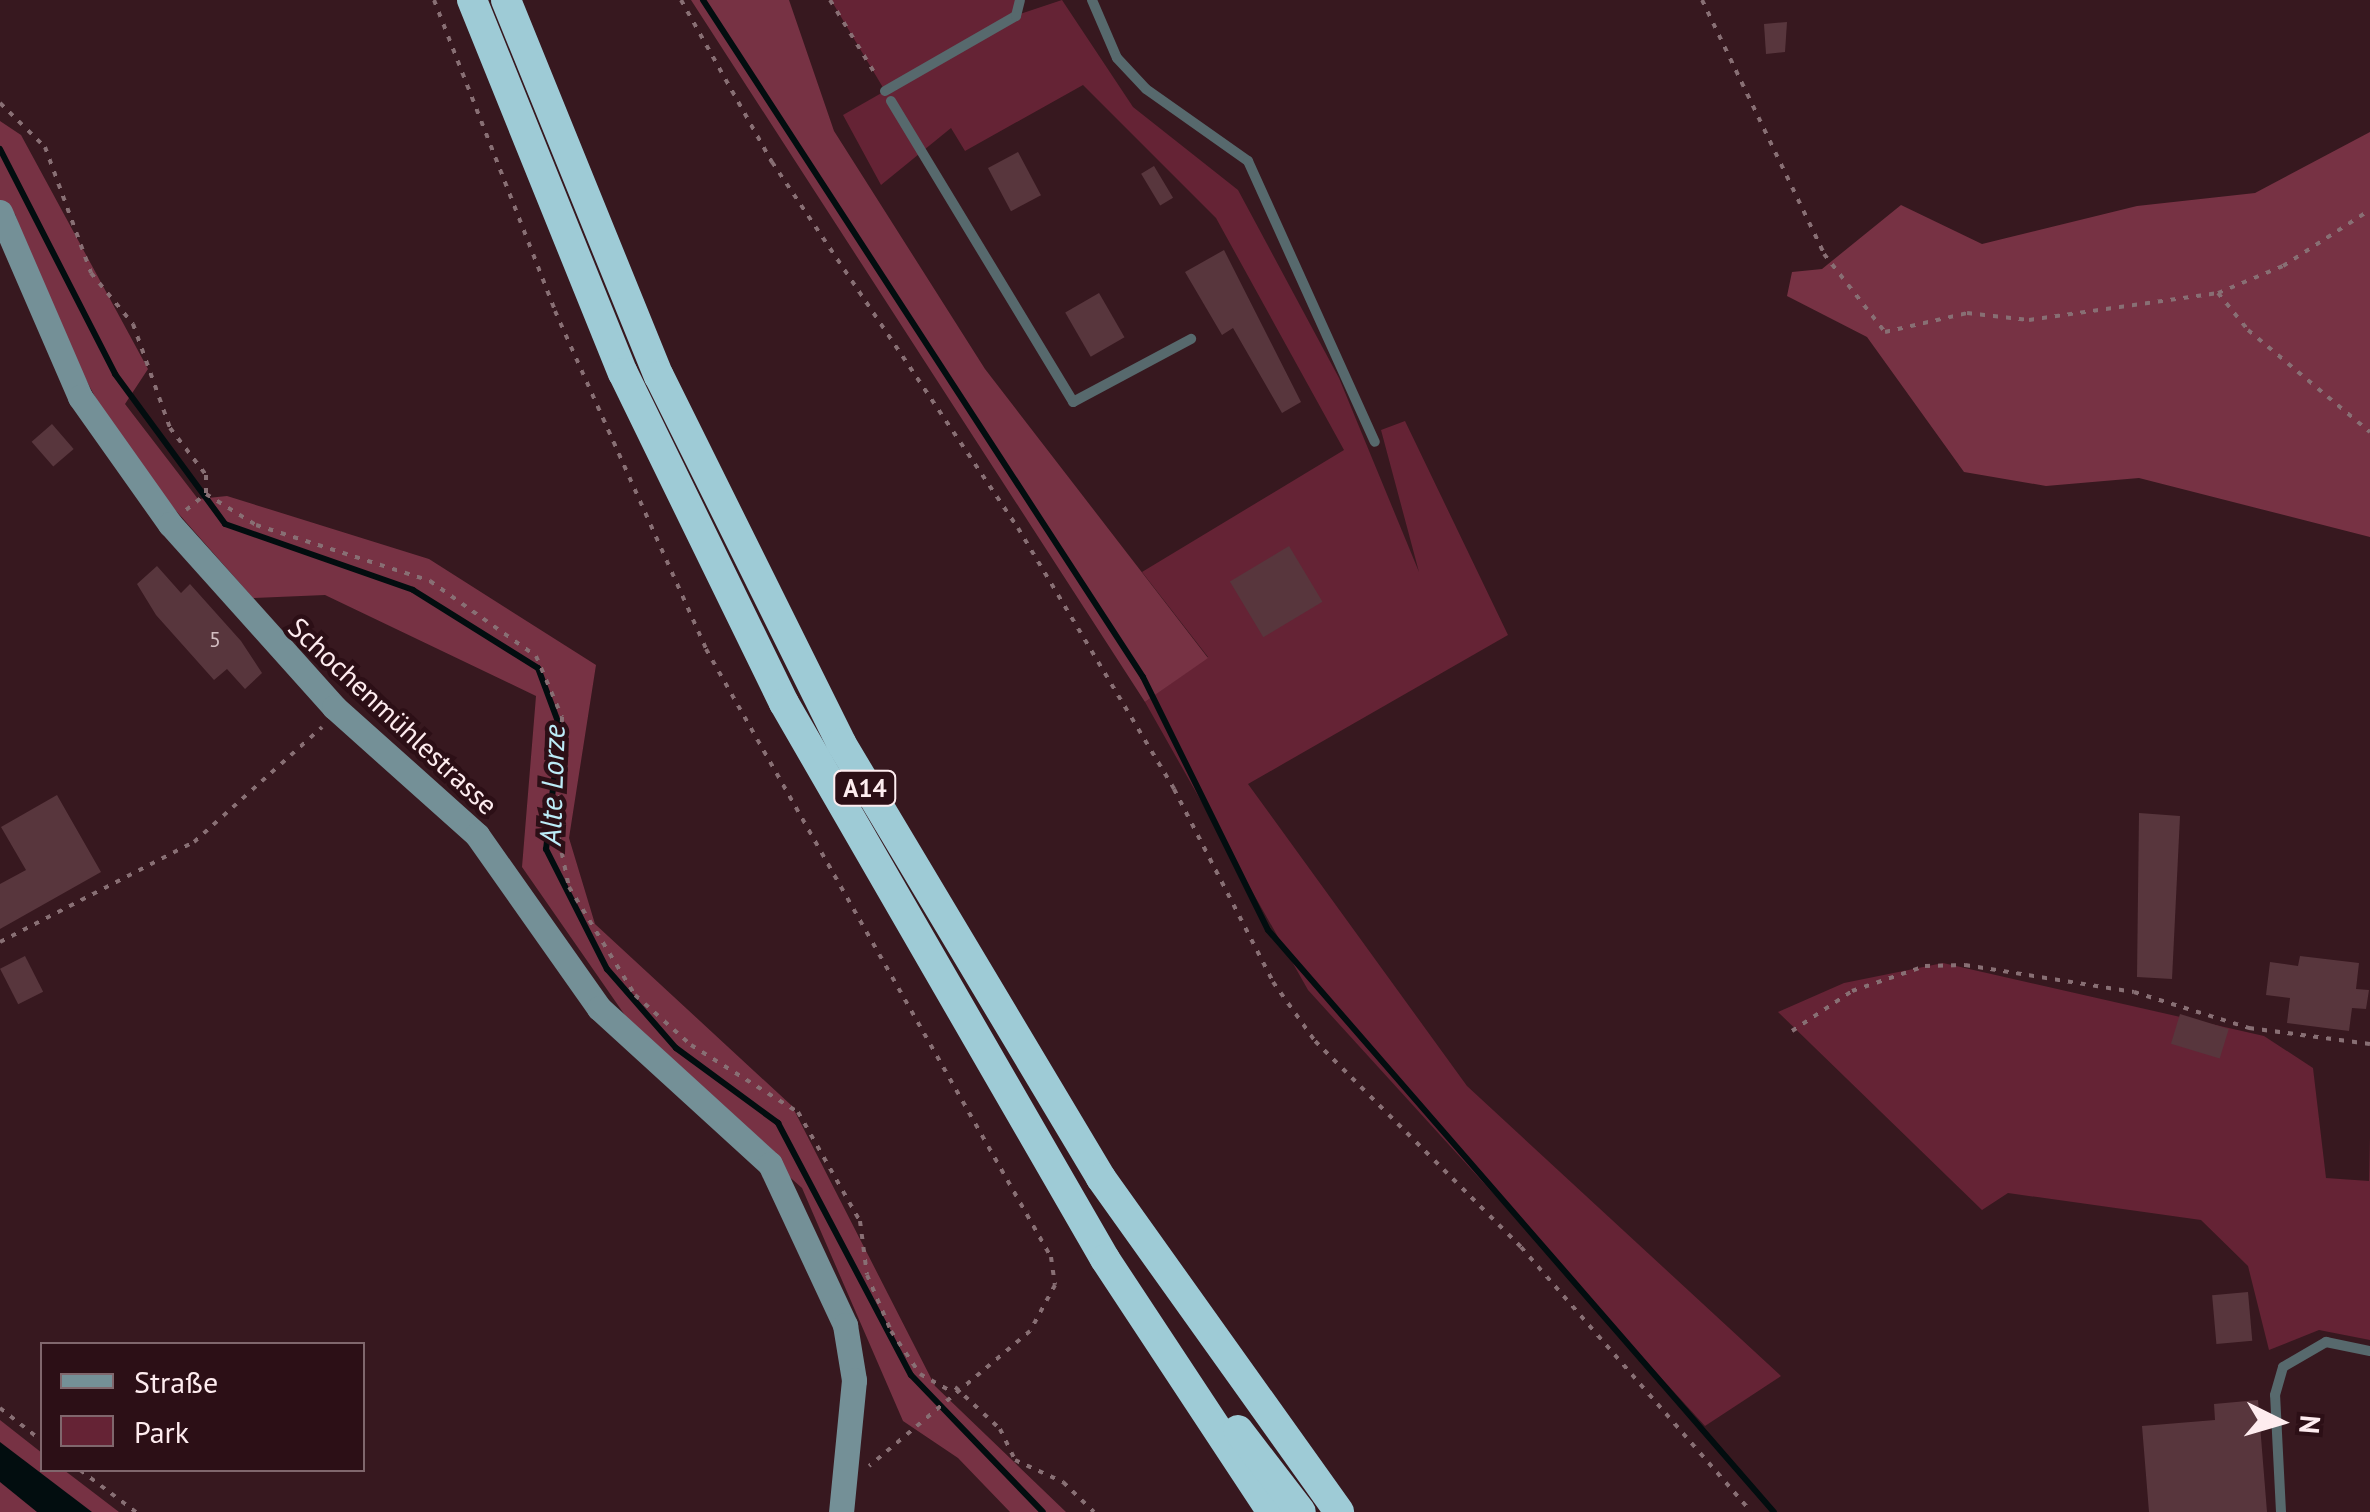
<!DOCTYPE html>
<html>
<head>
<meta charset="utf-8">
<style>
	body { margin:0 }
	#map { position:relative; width:2370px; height:1512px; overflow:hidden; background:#37181f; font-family:"PT Sans",sans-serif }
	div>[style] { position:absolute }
	.green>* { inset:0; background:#652335 }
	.forest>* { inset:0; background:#773244 }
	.water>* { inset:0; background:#020d0f }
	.stream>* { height:6px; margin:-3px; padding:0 3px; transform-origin:3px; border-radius:3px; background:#020d0f }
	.building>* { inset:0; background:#58363d; transform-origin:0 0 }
	.path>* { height:4px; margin-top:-2px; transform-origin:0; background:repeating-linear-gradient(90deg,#886f74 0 5px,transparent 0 13px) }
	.lane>* { height:10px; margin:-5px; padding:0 5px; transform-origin:5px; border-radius:5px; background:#57696d }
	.secondary>* { height:25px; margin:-12.5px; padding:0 12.5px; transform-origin:12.5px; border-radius:12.5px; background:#749097 }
	.highway>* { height:30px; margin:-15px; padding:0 15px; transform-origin:15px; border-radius:15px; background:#9ecbd6 }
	span { translate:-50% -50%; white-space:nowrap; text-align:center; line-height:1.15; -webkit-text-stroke:9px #2c0f16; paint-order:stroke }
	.number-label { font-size:22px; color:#d4bec2 }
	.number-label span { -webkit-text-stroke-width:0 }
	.shield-label span { padding:2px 8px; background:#2c0f16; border:2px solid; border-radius:8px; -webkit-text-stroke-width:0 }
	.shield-label { font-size:25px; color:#feecef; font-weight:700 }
	.street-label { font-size:28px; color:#feecef }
	.water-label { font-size:30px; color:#bcecf8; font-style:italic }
	.legend { position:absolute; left:40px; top:1342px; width:325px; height:130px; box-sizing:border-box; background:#2c0f16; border:2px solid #80676d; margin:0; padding:12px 18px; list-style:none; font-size:30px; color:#feecef }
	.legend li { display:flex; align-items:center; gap:20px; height:50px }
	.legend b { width:50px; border:2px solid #80676d }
	.north { position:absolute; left:2230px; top:1372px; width:100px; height:100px; -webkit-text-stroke:8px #2c0f16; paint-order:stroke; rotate:95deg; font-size:28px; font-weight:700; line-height:40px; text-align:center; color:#feecef }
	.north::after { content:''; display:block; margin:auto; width:35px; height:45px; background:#feecef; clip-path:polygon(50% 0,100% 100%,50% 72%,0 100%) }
</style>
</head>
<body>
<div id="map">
	<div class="green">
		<div style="clip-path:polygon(831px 0,1020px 0,1017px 15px,1062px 0,1133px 107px,1238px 190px,1339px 378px,1419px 572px,1381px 430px,1405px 421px,1508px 635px,1248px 784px,1467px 1086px,1781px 1376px,1705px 1426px,1308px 990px,1145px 702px,1208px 657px,1142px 572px,1344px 450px,1216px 218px,1083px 85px,965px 151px,951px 128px,881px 185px,843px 115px,885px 91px)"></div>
		<div style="clip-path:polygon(1943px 963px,2264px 1036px,2313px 1068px,2326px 1178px,2369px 1181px,2370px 1136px,2370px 1340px,2319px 1330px,2269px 1350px,2248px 1266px,2201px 1220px,2008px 1193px,1982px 1210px,1778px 1012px,1844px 983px)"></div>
	</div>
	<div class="forest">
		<div style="clip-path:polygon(691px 0,789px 0,834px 131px,985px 369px,1208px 658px,1145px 702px)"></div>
		<div style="clip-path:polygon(0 121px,21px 135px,148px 369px,125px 404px,198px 499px,227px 496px,429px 559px,596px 665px,569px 838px,595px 924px,792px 1106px,935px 1386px,1066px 1512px,1010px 1512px,958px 1458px,903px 1421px,802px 1188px,654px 1057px,522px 867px,536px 696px,325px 595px,253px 598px,125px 453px,43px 299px,15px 214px,0 204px)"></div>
		<div style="clip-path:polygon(2370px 132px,2370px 537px,2139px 478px,2046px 486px,1964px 472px,1867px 337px,1787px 296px,1792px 272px,1822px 269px,1901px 205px,1982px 244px,2137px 206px,2255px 193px)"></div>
		<div style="clip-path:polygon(0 1420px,42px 1453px,42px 1470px,64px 1470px,119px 1512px,0 1512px)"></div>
	</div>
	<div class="water">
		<div style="clip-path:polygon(0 1442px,92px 1512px,37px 1512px,0 1482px)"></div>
	</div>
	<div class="stream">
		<div style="left:703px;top:0;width:807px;rotate:56.98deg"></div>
		<div style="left:1143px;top:677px;width:282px;rotate:63.7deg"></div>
		<div style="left:1268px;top:930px;width:771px;rotate:49deg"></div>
		<div style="left:0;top:149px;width:253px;rotate:62.9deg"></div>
		<div style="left:115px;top:374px;width:186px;rotate:53.7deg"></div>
		<div style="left:225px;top:524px;width:199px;rotate:19.3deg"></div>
		<div style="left:413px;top:590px;width:147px;rotate:32deg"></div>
		<div style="left:538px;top:668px;width:63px;rotate:69.6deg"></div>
		<div style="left:560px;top:727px;width:123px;rotate:96.5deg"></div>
		<div style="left:546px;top:849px;width:135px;rotate:63.1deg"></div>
		<div style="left:607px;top:969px;width:105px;rotate:48.9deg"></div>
		<div style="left:676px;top:1048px;width:127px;rotate:36.3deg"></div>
		<div style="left:778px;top:1123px;width:285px;rotate:62.2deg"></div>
		<div style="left:911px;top:1375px;width:190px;rotate:46.1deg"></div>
	</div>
	<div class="building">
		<div style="clip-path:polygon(1787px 22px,1785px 52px,1766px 54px,1764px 24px)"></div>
		<div style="left:1018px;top:152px;width:49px;height:34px;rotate:62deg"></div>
		<div style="left:1154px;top:166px;width:37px;height:15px;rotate:59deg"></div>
		<div style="clip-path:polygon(1224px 250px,1301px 402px,1282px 413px,1233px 328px,1222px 335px,1185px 272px)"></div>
		<div style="left:1099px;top:293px;width:51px;height:39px;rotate:60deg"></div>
		<div style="left:52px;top:424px;width:33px;height:27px;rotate:49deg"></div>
		<div style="left:1289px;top:546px;width:65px;height:69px;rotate:59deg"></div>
		<div style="clip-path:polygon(157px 566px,181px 593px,190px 584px,241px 641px,262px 673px,245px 689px,227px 669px,214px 680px,156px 615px,137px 584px)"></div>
		<div style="clip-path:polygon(57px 795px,101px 872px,0 929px,0 884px,26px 870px,1px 827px)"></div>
		<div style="clip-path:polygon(2139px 813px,2180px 816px,2172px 979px,2137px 977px)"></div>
		<div style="left:25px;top:956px;width:40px;height:28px;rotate:63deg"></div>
		<div style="clip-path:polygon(2300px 956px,2359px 963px,2356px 989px,2369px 990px,2366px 1009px,2352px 1008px,2349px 1031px,2287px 1023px,2290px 998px,2266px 995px,2270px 962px,2298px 966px)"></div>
		<div style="left:2180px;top:1014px;width:51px;height:31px;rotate:17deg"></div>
		<div style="left:2248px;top:1292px;width:49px;height:36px;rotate:85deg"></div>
		<div style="clip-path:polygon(2258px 1400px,2267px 1512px,2149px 1512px,2142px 1426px,2215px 1420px,2214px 1404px)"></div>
	</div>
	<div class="path">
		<div style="left:434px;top:0;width:334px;rotate:68.7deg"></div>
		<div style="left:555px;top:311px;width:370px;rotate:65.9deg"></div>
		<div style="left:706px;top:649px;width:699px;rotate:60.43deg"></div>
		<div style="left:1051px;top:1257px;width:28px;rotate:82deg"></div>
		<div style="left:1055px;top:1285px;width:52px;rotate:118.5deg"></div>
		<div style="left:1030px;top:1331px;width:210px;rotate:140deg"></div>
		<div style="left:681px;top:0;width:186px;rotate:60.7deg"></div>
		<div style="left:772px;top:162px;width:441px;rotate:56.1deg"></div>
		<div style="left:1018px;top:528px;width:304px;rotate:59.1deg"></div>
		<div style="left:1174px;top:789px;width:217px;rotate:62.8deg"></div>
		<div style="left:1273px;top:982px;width:72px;rotate:54.6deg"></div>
		<div style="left:1315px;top:1041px;width:291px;rotate:45deg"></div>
		<div style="left:1521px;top:1247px;width:351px;rotate:49deg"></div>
		<div style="left:830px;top:0;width:90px;rotate:58.6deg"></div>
		<div style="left:1702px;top:0;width:282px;rotate:64.3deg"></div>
		<div style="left:1824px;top:254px;width:99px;rotate:52deg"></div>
		<div style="left:1885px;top:332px;width:84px;rotate:-13deg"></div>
		<div style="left:1967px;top:313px;width:62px;rotate:6.4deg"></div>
		<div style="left:2029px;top:320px;width:191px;rotate:-8.1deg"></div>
		<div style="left:2218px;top:293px;width:48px;rotate:51deg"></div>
		<div style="left:2248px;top:330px;width:159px;rotate:39.9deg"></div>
		<div style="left:0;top:103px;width:63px;rotate:44.4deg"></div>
		<div style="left:45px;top:147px;width:134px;rotate:69.9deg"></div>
		<div style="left:91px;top:273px;width:66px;rotate:50.5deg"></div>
		<div style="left:133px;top:324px;width:110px;rotate:70.4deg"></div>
		<div style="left:170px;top:428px;width:59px;rotate:52.5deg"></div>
		<div style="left:206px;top:475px;width:19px;rotate:90deg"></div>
		<div style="left:206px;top:494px;width:59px;rotate:31.8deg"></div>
		<div style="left:256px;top:525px;width:183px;rotate:17.8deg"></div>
		<div style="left:430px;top:581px;width:130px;rotate:35.3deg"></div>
		<div style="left:536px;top:656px;width:66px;rotate:66.9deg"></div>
		<div style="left:562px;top:717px;width:123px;rotate:91.4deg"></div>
		<div style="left:559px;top:840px;width:48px;rotate:78deg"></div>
		<div style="left:569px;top:887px;width:127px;rotate:58.6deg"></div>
		<div style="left:635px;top:995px;width:75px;rotate:41.8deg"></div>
		<div style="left:691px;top:1045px;width:126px;rotate:32.1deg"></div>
		<div style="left:798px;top:1112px;width:125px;rotate:60.4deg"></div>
		<div style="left:860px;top:1221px;width:54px;rotate:82.6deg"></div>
		<div style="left:867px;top:1275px;width:61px;rotate:66.8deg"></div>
		<div style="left:891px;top:1331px;width:52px;rotate:56deg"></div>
		<div style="left:920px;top:1374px;width:35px;rotate:29deg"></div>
		<div style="left:2218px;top:293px;width:70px;rotate:-22.6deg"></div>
		<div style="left:2283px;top:266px;width:103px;rotate:-32.8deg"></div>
		<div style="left:186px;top:510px;width:26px;rotate:-39deg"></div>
		<div style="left:0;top:942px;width:218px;rotate:-27.3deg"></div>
		<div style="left:194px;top:842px;width:172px;rotate:-41.9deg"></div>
		<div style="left:1792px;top:1031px;width:72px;rotate:-33.7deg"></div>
		<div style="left:1852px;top:991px;width:77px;rotate:-18.9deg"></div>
		<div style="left:1925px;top:966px;width:40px;rotate:-1.4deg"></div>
		<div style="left:1965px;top:965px;width:171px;rotate:9.1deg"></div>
		<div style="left:2134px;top:992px;width:121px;rotate:17.4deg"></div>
		<div style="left:2249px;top:1028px;width:122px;rotate:7.5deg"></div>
		<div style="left:955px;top:1387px;width:62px;rotate:43deg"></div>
		<div style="left:1000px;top:1429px;width:34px;rotate:64deg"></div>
		<div style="left:1015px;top:1460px;width:53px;rotate:24.6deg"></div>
		<div style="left:1063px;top:1482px;width:43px;rotate:44.1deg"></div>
		<div style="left:0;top:1408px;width:53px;rotate:38.2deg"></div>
		<div style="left:80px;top:1470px;width:70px;rotate:36.9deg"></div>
	</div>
	<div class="lane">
		<div style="left:1092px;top:0;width:63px;rotate:66.7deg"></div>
		<div style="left:1117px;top:58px;width:42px;rotate:46.9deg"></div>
		<div style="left:1146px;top:89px;width:125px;rotate:35.2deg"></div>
		<div style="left:1248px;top:161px;width:308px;rotate:65.7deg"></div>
		<div style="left:885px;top:91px;width:151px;rotate:-29.8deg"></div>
		<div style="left:1016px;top:16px;width:16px;rotate:-76deg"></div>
		<div style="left:891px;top:101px;width:352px;rotate:58.8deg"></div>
		<div style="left:1073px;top:402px;width:134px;rotate:-28.1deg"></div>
		<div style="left:2281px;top:1512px;width:117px;rotate:-92.9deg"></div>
		<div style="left:2275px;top:1395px;width:29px;rotate:-74deg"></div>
		<div style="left:2283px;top:1367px;width:50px;rotate:-30.2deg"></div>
		<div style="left:2326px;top:1342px;width:45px;rotate:11.6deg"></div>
	</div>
	<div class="secondary">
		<div style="left:0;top:212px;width:202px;rotate:66.6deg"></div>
		<div style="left:80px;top:397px;width:156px;rotate:54.7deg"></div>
		<div style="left:170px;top:524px;width:246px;rotate:48.1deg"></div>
		<div style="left:334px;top:707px;width:192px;rotate:41.8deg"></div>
		<div style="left:477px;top:835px;width:212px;rotate:54.8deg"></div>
		<div style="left:599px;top:1008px;width:231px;rotate:42.4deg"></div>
		<div style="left:770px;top:1164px;width:178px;rotate:65deg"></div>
		<div style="left:845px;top:1325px;width:56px;rotate:80.7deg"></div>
		<div style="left:854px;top:1380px;width:133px;rotate:95.6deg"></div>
	</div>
	<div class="highway">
		<div style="left:472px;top:0;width:402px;rotate:68deg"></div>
		<div style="left:623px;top:373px;width:367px;rotate:64deg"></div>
		<div style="left:784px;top:703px;width:642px;rotate:60deg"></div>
		<div style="left:1105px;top:1259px;width:303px;rotate:56.6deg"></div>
		<div style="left:506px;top:0;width:406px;rotate:67.9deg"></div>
		<div style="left:659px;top:376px;width:410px;rotate:63.6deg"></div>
		<div style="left:841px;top:743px;width:507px;rotate:59.13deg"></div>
		<div style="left:1101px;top:1178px;width:410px;rotate:54.5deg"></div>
		<div style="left:1238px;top:1430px;width:103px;rotate:52.5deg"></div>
	</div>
	<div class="number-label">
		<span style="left:215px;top:640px">5</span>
	</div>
	<div class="shield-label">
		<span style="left:865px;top:788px">A14</span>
	</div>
	<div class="street-label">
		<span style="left:393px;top:716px;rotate:43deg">Schochenmühlestrasse</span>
	</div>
	<div class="water-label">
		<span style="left:552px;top:785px;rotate:-88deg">Alte Lorze</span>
	</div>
	<ul class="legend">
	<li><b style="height:12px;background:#749097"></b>Straße</li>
	<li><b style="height:28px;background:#652335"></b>Park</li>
	</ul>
	<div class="north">N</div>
</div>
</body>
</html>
